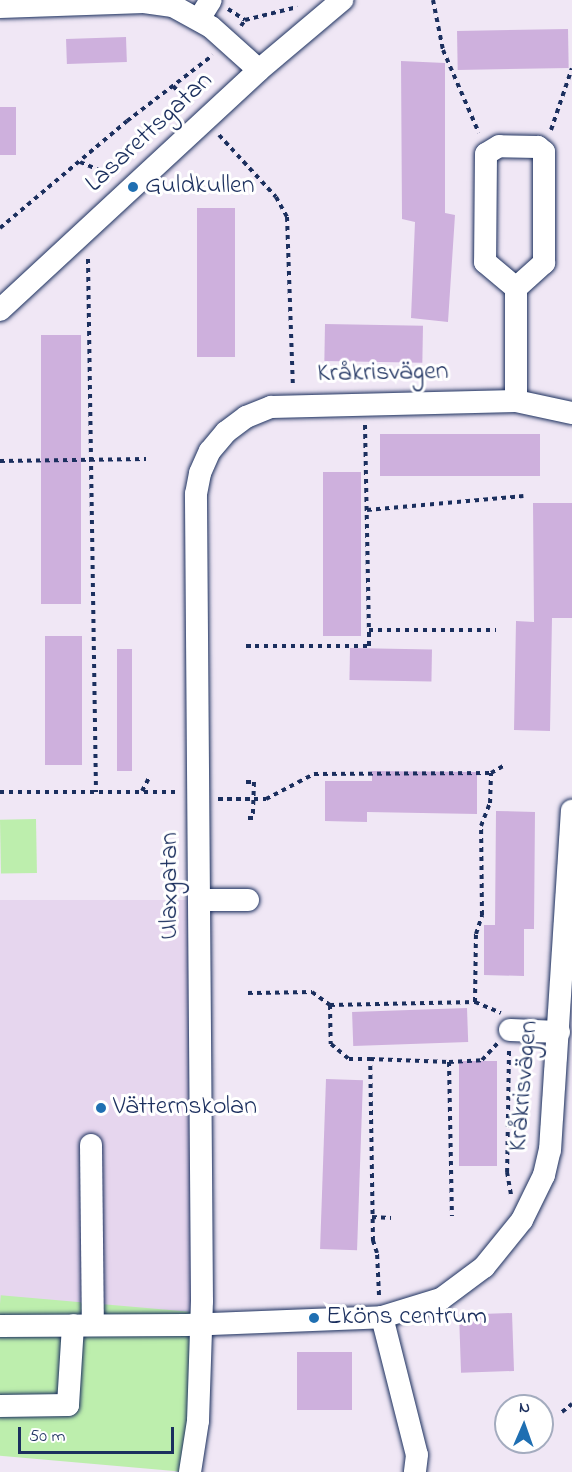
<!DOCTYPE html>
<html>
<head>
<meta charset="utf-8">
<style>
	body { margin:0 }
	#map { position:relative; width:572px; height:1472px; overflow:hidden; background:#f0e7f5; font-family:"Indie Flower",sans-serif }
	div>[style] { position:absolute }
	.built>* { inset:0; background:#e6d6ee; transform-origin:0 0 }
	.green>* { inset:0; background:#bdeead; transform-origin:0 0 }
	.building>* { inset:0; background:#ceb0dd; transform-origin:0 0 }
	.path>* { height:4px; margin-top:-2px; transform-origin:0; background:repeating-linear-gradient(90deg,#1b2f5e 0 4.5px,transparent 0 9px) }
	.roads { filter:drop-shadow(0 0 2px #1b2f5e) drop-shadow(0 0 2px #1b2f5e) }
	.minor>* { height:22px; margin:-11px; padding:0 11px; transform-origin:11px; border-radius:11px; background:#fff }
	.dots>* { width:16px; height:16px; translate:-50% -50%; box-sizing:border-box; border:3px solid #fff; border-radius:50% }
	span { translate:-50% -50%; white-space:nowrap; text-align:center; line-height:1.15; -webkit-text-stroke:6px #fff; paint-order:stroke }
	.street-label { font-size:26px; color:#1b2f5e }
	.poi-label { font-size:26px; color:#1b2f5e }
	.left { translate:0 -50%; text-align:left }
	.north { position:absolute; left:494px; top:1394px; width:60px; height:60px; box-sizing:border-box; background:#fff; border:2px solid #a4acbf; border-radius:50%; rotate:2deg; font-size:16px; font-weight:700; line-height:24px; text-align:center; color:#1b2f5e }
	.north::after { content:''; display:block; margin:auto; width:21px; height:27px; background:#1f6fb2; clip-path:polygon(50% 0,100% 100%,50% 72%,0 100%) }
	.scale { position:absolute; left:18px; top:1427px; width:156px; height:27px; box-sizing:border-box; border:3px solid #1b2f5e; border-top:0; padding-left:8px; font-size:18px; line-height:21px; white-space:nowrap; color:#1b2f5e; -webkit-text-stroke:4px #fff; paint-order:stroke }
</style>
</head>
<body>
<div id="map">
	<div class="built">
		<div style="left:202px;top:900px;width:413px;height:202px;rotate:90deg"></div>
	</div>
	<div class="green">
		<div style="left:36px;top:819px;width:54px;height:36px;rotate:89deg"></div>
		<div style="left:204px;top:1313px;width:160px;height:204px;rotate:95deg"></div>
	</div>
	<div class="building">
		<div style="left:568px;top:29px;width:39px;height:111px;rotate:89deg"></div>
		<div style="left:126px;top:37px;width:25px;height:60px;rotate:88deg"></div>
		<div style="clip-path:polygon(401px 61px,445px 63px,445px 213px,455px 215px,448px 322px,411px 318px,415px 222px,402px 219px)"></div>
		<div style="left:0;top:107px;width:16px;height:48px"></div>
		<div style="left:197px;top:208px;width:38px;height:149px"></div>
		<div style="left:325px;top:324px;width:98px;height:37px;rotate:1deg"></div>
		<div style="left:41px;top:335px;width:40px;height:269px"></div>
		<div style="left:540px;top:434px;width:42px;height:160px;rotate:90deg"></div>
		<div style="left:323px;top:472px;width:38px;height:164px"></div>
		<div style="clip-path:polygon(533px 503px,572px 503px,572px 618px,552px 618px,550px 731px,514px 730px,516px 621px,534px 622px)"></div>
		<div style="left:45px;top:636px;width:37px;height:129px"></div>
		<div style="left:350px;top:648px;width:82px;height:32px;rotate:1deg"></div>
		<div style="left:117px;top:649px;width:15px;height:122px"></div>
		<div style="clip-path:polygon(372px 771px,477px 772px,477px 814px,367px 812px,367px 822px,325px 821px,325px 781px,372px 781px)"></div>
		<div style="clip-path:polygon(496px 811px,535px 812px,534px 929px,524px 929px,524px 976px,484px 975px,484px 925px,495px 925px)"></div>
		<div style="left:467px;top:1008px;width:34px;height:115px;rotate:88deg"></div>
		<div style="left:459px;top:1061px;width:38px;height:105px"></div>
		<div style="left:326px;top:1079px;width:37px;height:170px;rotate:2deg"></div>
		<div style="left:512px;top:1313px;width:58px;height:53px;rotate:88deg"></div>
		<div style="left:297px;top:1352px;width:55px;height:58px"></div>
	</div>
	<div class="path">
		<div style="left:433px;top:0;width:51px;rotate:78.7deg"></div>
		<div style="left:443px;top:50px;width:90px;rotate:66.6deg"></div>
		<div style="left:228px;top:9px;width:20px;rotate:33deg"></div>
		<div style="left:241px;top:26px;width:7px;rotate:-56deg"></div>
		<div style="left:245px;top:20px;width:54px;rotate:-14deg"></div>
		<div style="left:173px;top:86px;width:27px;rotate:45deg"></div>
		<div style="left:551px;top:130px;width:65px;rotate:-71.3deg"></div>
		<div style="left:219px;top:135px;width:84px;rotate:47.4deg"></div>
		<div style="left:276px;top:197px;width:23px;rotate:61deg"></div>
		<div style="left:287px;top:217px;width:170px;rotate:88deg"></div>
		<div style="left:80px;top:162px;width:28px;rotate:23deg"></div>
		<div style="left:0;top:228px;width:166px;rotate:-40.1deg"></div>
		<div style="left:127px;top:121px;width:108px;rotate:-37.5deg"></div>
		<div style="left:88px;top:259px;width:533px;rotate:89.14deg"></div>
		<div style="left:365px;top:425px;width:205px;rotate:88.9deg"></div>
		<div style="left:369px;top:630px;width:127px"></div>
		<div style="left:0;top:461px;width:146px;rotate:-0.8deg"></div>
		<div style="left:367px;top:510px;width:157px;rotate:-5.1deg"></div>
		<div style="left:246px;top:646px;width:123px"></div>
		<div style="left:369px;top:646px;width:16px;rotate:-90deg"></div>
		<div style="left:246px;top:782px;width:8px"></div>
		<div style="left:254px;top:782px;width:36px;rotate:92deg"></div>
		<div style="left:253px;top:818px;width:5px;rotate:180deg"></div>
		<div style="left:142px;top:791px;width:17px;rotate:-62deg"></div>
		<div style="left:0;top:792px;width:178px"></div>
		<div style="left:218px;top:799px;width:48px"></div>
		<div style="left:266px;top:799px;width:54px;rotate:-27.5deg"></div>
		<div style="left:314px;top:774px;width:177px;rotate:-0.3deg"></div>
		<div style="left:491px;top:773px;width:14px;rotate:-30deg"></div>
		<div style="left:248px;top:993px;width:64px;rotate:-0.9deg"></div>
		<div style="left:312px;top:992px;width:22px;rotate:36deg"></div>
		<div style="left:330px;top:1005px;width:145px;rotate:-1.2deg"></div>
		<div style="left:475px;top:1002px;width:28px;rotate:23deg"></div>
		<div style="left:475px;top:1002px;width:68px;rotate:-89.2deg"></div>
		<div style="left:476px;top:934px;width:20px;rotate:-72deg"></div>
		<div style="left:482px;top:915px;width:89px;rotate:-90.6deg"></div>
		<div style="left:481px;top:826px;width:25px;rotate:-69deg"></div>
		<div style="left:490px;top:803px;width:30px;rotate:-88deg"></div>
		<div style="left:330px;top:1005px;width:39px;rotate:89deg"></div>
		<div style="left:331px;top:1044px;width:23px;rotate:40deg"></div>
		<div style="left:349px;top:1059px;width:21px"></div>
		<div style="left:509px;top:1051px;width:121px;rotate:90.9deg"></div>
		<div style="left:507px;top:1172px;width:23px;rotate:80deg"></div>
		<div style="left:449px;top:1062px;width:33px;rotate:-3deg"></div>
		<div style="left:482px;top:1060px;width:23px;rotate:-47deg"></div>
		<div style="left:372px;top:1217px;width:19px;rotate:3deg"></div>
		<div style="left:379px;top:1295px;width:42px;rotate:-92.7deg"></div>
		<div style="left:377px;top:1253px;width:13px;rotate:-108deg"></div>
		<div style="left:373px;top:1241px;width:182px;rotate:-90.9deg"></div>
		<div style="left:370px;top:1059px;width:79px;rotate:2.2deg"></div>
		<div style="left:449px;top:1062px;width:154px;rotate:88.9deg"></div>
		<div style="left:562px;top:1412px;width:13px;rotate:-39deg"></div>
	</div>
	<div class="roads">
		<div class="minor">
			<div style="left:0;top:7px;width:144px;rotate:-2deg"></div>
			<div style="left:144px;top:2px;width:29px;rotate:8deg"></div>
			<div style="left:173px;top:6px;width:43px;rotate:28.9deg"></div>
			<div style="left:211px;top:27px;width:64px;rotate:41.9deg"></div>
			<div style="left:199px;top:19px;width:22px;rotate:-58deg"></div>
			<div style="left:0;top:310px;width:353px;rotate:-42.8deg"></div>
			<div style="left:259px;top:70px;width:109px;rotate:-40.1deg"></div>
			<div style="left:516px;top:401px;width:113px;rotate:-90deg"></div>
			<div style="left:516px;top:288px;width:38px;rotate:-42deg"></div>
			<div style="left:544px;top:263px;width:111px;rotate:-90deg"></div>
			<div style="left:544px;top:152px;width:8px;rotate:-140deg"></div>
			<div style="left:538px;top:147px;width:39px;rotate:-179deg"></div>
			<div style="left:499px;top:146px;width:15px;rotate:148deg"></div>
			<div style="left:486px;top:154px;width:108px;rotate:90.5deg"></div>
			<div style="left:485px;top:262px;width:40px;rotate:40deg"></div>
			<div style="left:200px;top:900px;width:48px"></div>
			<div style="left:510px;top:1030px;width:49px;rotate:2.3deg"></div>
			<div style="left:91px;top:1145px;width:180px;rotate:89.4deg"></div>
			<div style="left:382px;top:1317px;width:142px;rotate:75.8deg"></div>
			<div style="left:417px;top:1455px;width:17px;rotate:97deg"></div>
			<div style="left:0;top:1326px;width:186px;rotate:-0.3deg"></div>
			<div style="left:186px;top:1325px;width:196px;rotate:-2.3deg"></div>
			<div style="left:382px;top:1317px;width:62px;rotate:-17deg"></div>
			<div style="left:441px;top:1299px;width:54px;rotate:-36.7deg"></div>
			<div style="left:484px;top:1267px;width:60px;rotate:-51deg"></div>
			<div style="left:522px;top:1220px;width:50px;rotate:-63.9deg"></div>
			<div style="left:544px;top:1175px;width:26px;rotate:-77deg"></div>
			<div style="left:550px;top:1150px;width:340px;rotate:-86.3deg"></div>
			<div style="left:0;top:1406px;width:68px;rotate:-0.8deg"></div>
			<div style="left:68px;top:1405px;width:80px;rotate:-86.4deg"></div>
			<div style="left:190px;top:1472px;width:52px;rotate:-81.1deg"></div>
			<div style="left:198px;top:1421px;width:120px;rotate:-88.1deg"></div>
			<div style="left:202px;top:1301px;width:807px;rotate:-90.43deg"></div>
			<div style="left:196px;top:494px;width:21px;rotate:-79deg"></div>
			<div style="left:200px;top:473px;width:24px;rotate:-66deg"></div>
			<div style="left:210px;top:451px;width:25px;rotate:-50deg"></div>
			<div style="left:226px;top:432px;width:25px;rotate:-37deg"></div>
			<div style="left:246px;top:417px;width:27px;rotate:-22deg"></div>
			<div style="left:271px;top:407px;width:245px;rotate:-1.4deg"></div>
			<div style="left:516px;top:401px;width:57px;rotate:12.1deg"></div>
		</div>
	</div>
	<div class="dots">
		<div style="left:133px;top:187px;background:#1f6fb2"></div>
		<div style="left:101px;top:1108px;background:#1f6fb2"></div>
		<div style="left:314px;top:1318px;background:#1f6fb2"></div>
	</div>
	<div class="street-label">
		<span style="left:150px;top:133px;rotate:-43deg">Lasarettsgatan</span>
		<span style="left:383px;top:374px;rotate:-1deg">Kråkrisvägen</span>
		<span style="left:171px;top:886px;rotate:-90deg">Ulaxgatan</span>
		<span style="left:525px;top:1086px;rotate:-85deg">Kråkrisvägen</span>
	</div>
	<div class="poi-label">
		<span class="left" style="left:145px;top:187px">Guldkullen</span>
		<span class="left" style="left:113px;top:1108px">Vätternskolan</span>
		<span class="left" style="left:326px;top:1318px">Eköns centrum</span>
	</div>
	<div class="north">N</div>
	<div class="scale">50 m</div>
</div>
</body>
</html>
